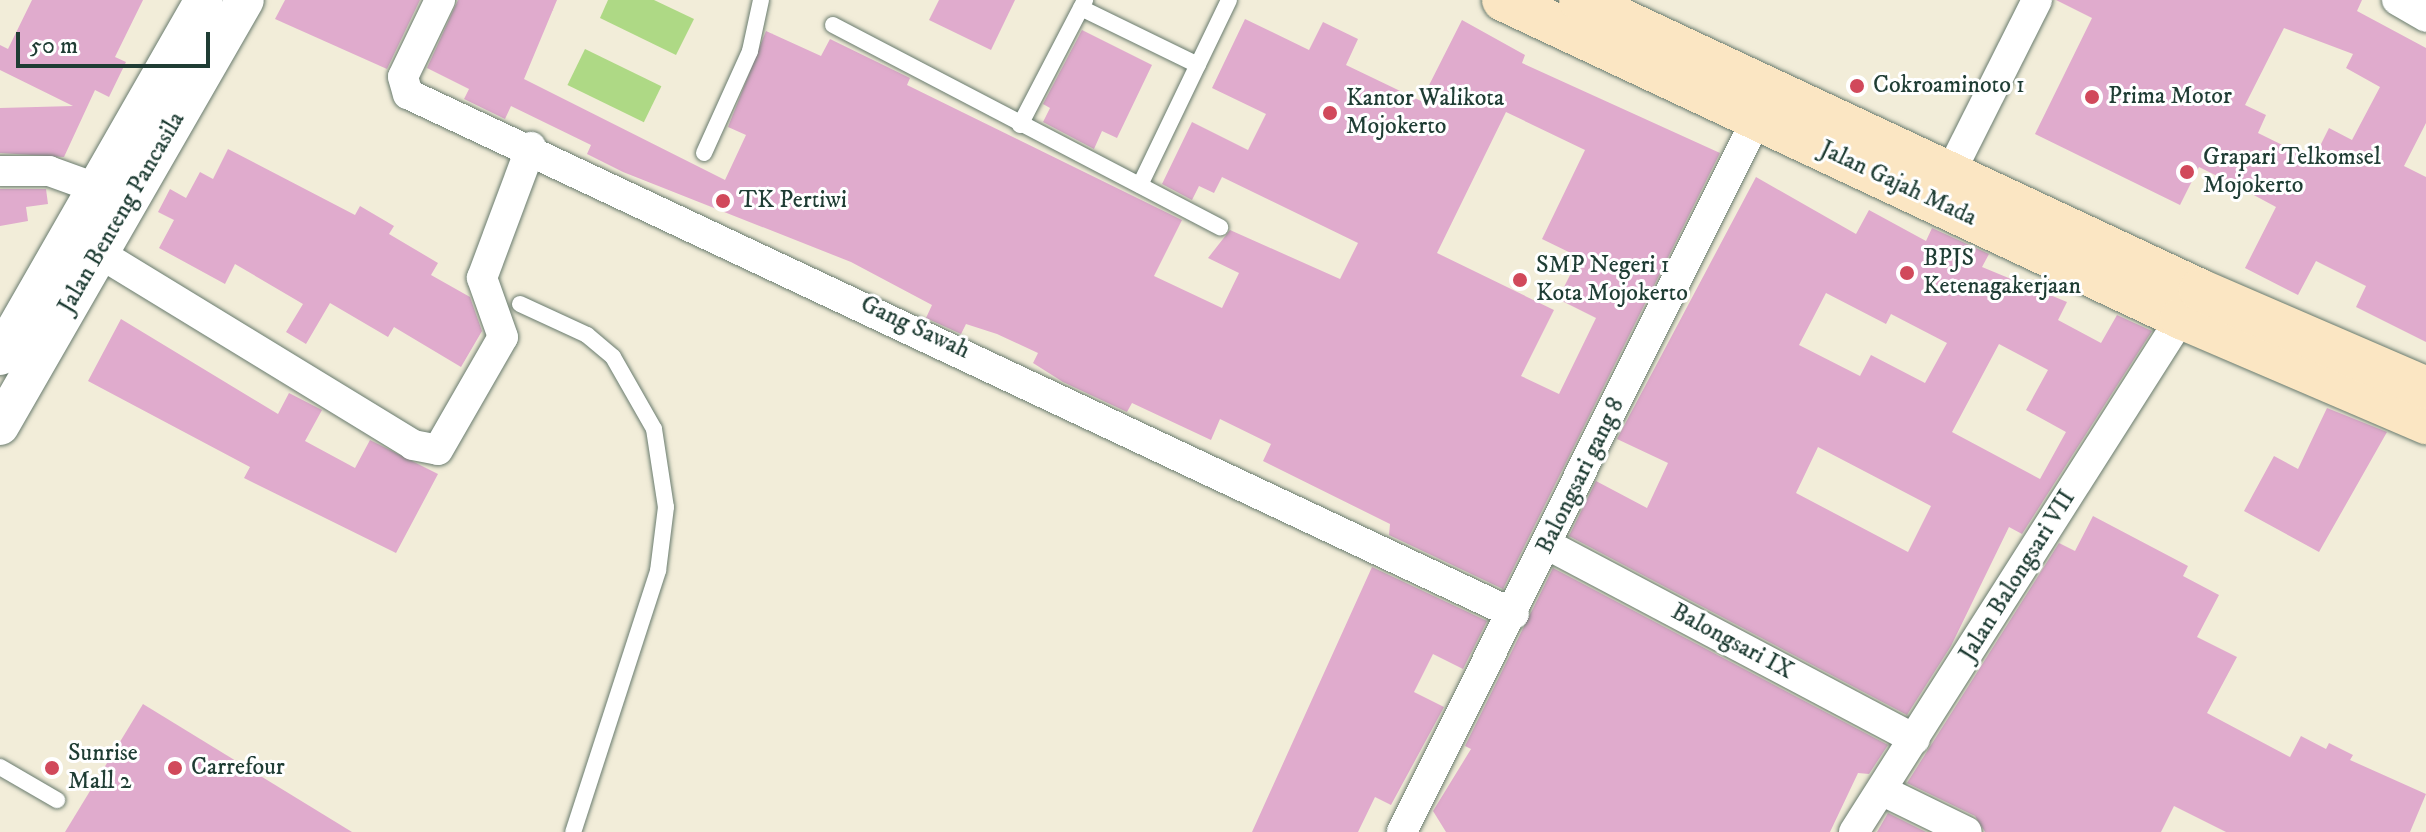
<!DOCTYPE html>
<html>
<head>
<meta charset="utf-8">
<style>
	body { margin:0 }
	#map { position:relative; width:2426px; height:832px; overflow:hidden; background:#f2edd9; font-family:"IM FELL DW Pica",serif }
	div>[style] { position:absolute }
	.green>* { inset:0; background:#aed985; transform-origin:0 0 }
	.building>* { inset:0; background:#e0abcd }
	.roads { filter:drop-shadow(0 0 2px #697b6e) drop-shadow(0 0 2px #697b6e) }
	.service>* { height:16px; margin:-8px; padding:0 8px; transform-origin:8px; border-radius:8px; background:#fff }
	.minor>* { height:30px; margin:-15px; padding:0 15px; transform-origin:15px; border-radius:15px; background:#fff }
	.tertiary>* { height:38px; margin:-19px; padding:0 19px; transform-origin:19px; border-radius:19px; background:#fff }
	.secondary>* { height:42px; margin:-21px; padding:0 21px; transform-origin:21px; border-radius:21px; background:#fbe6c3 }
	.dots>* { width:22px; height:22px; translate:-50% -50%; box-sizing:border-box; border:4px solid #fff; border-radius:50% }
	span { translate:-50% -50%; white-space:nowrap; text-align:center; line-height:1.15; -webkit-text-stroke:6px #fff; paint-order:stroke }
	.poi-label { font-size:24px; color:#1f3d34 }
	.left { translate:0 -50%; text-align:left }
	.street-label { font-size:24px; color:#1f3d34 }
	.scale { position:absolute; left:16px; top:32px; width:194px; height:36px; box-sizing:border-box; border:4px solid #1f3d34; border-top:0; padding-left:10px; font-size:24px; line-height:28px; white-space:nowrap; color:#1f3d34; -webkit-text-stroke:6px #fff; paint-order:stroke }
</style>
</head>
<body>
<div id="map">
	<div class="green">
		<div style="clip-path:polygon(608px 0,654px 0,694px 19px,676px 55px,600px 18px)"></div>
		<div style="left:585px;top:49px;width:85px;height:40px;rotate:26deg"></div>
	</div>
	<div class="building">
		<div style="clip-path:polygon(32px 0,143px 0,115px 57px,126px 62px,109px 97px,95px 90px,64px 157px,0 153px,0 108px,73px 106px,0 70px,0 45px,8px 49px)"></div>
		<div style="clip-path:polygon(285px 0,420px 0,387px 69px,275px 19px)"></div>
		<div style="clip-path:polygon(evenodd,458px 0,557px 0,524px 79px,725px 180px,746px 135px,728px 127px,766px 31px,821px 56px,830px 39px,910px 78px,907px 85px,1182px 220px,1154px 276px,1222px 308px,1239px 273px,1208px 258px,1230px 230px,1340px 279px,1358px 243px,1222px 177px,1214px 193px,1199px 186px,1192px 200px,1162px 184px,1192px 122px,1248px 150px,1266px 114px,1212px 88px,1245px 19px,1309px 50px,1323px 22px,1358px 39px,1346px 65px,1421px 101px,1462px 20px,1525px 55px,1522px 63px,1720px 153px,1503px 589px,1389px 535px,1390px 524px,1263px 461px,1271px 444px,1220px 419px,1211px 440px,1132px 403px,1127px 412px,1063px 382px,1033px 363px,1038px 353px,997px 334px,966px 324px,961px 334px,926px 318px,932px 305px,851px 262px,623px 172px,587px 154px,591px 145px,511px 106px,505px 119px,464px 99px,469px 89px,427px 68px,458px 0,1506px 112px,1585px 150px,1542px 239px,1579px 257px,1558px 299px,1596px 318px,1559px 394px,1521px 376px,1554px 310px,1437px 253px,1506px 112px)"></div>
		<div style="clip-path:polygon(939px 0,1015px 0,991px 50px,929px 20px)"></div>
		<div style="clip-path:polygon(evenodd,2056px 0,2362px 0,2357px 11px,2426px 48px,2426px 123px,2404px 166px,2426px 177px,2426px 342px,2356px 307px,2366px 286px,2316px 261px,2298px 295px,2245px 268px,2276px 207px,2237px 186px,2199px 167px,2180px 205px,2035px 134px,2092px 18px,2056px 0,2284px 28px,2353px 54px,2346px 68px,2380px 87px,2352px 140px,2329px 128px,2313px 160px,2258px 133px,2266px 115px,2245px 105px,2284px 28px)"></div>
		<div style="clip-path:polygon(1082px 30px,1152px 65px,1117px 138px,1102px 131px,1094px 149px,1043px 122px,1050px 108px,1043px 104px)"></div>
		<div style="clip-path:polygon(228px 149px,355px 215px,360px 206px,394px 226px,389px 234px,438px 263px,431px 275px,470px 297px,482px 331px,461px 367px,394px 327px,388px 337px,330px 303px,306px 344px,286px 332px,303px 304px,235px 264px,225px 284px,159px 248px,174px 220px,158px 212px,170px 189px,186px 198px,200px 172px,213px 179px)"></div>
		<div style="clip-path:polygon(evenodd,1756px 177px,1856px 234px,1869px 210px,1926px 241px,1932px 228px,1989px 254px,1982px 267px,2067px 302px,2058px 320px,2101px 343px,2117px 315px,2152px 331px,2022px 534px,2009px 527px,1951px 646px,1907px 715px,1569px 536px,1596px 481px,1647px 508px,1668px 463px,1617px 439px,1756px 177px,1826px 293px,1886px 324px,1891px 314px,1947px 343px,1925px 383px,1871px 355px,1860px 376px,1799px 345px,1826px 293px,1756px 177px,1999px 344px,2048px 370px,2026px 410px,2066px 432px,2040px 479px,1952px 432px,1999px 344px,1756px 177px,1818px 447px,1931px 506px,1908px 552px,1796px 493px,1818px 447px)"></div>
		<div style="clip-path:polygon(0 189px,46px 189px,48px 204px,26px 207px,28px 221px,0 226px)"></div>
		<div style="clip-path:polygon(121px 319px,278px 414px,289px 393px,322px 410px,305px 441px,355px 468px,370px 440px,438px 474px,396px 553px,244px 478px,250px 467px,88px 381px)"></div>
		<div style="clip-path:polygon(2327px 408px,2387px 432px,2319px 552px,2244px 511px,2274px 456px,2298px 469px)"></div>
		<div style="clip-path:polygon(2093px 516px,2188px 566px,2183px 576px,2219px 595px,2197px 637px,2237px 657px,2207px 713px,2290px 757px,2301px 736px,2326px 749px,2329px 743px,2353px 755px,2350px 760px,2426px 794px,2410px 832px,2226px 832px,2174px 806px,2161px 832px,1985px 832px,1975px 816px,1907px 783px,2059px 543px,2075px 551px)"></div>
		<div style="clip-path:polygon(1372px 567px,1487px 621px,1463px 669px,1433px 654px,1414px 692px,1444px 707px,1391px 805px,1375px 797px,1358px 832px,1252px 832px)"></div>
		<div style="clip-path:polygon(1553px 568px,1888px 745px,1869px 774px,1858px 773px,1830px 832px,1446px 832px,1433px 811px,1471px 749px,1465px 746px)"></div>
		<div style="clip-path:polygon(143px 704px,352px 832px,65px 832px)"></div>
		<div style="clip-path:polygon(1888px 813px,1926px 832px,1877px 832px)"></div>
	</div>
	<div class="roads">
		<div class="service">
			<div style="left:1081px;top:8px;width:130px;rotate:26deg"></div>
			<div style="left:833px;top:25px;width:437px;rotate:27.6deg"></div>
			<div style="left:1020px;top:125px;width:141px;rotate:-62.5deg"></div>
			<div style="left:704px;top:153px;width:112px;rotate:-65.7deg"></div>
			<div style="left:750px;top:51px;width:52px;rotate:-77.8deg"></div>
			<div style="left:1140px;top:185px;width:205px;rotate:-64.3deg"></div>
			<div style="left:520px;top:304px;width:74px;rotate:24.8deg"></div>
			<div style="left:587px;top:335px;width:34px;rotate:40deg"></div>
			<div style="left:613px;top:357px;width:83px;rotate:60.3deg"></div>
			<div style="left:654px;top:429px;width:79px;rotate:81.3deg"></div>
			<div style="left:666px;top:507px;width:64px;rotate:97.1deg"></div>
			<div style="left:658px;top:571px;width:274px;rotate:108deg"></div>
			<div style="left:0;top:767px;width:66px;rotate:30.1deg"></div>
		</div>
		<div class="minor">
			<div style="left:440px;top:0;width:85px;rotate:115.7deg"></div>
			<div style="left:403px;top:77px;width:18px;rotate:74deg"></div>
			<div style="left:408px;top:94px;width:1222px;rotate:25.18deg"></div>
			<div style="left:2397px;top:0;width:34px;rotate:30deg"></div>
			<div style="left:0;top:171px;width:49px"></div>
			<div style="left:49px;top:171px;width:50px;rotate:19.9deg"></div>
			<div style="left:1941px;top:191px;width:214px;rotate:-63.3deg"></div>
			<div style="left:99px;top:253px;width:368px;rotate:31.4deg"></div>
			<div style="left:413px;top:445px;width:25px;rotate:11deg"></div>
			<div style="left:438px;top:450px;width:130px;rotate:-60.1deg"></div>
			<div style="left:503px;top:337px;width:63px;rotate:-109.6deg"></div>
			<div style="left:482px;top:278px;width:140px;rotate:-69.5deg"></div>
			<div style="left:1548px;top:545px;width:415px;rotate:27.9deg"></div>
			<div style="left:1883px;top:791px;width:93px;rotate:26deg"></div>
			<div style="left:1402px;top:832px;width:797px;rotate:-63.56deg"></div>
			<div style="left:1854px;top:832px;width:609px;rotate:-57.54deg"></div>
		</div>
		<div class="tertiary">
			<div style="left:0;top:356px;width:410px;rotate:-60.2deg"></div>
			<div style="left:0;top:426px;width:491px;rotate:-60.1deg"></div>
		</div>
		<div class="secondary">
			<div style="left:1503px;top:0;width:749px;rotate:25.13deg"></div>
			<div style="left:2181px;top:318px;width:267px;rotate:23.2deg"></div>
			<div style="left:1580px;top:0;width:684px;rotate:25.07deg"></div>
			<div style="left:2200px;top:290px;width:246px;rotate:23.4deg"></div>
		</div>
	</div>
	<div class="dots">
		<div style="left:1857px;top:86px;background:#d1495b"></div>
		<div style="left:2092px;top:97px;background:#d1495b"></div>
		<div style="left:1330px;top:113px;background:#d1495b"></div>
		<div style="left:2187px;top:172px;background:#d1495b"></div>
		<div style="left:723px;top:201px;background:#d1495b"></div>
		<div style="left:1907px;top:273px;background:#d1495b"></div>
		<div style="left:1520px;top:280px;background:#d1495b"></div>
		<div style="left:52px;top:768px;background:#d1495b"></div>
		<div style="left:175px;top:768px;background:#d1495b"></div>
	</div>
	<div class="poi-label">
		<span class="left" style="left:1873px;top:86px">Cokroaminoto 1</span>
		<span class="left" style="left:2108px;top:97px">Prima Motor</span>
		<span class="left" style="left:1346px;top:113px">Kantor Walikota<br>Mojokerto</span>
		<span class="left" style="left:2203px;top:172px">Grapari Telkomsel<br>Mojokerto</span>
		<span class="left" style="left:739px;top:201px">TK Pertiwi</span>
		<span class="left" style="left:1923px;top:273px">BPJS<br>Ketenagakerjaan</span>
		<span class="left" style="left:1536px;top:280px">SMP Negeri 1<br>Kota Mojokerto</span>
		<span class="left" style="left:68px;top:768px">Sunrise<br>Mall 2</span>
		<span class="left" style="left:191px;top:768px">Carrefour</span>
	</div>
	<div class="street-label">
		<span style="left:1898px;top:184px;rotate:25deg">Jalan Gajah Mada</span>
		<span style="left:122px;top:213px;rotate:-60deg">Jalan Benteng Pancasila</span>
		<span style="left:915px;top:328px;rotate:25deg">Gang Sawah</span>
		<span style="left:1581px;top:476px;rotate:-64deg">Balongsari gang 8</span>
		<span style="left:2018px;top:576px;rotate:-58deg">Jalan Balongsari VII</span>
		<span style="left:1732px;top:642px;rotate:28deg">Balongsari IX</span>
	</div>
	<div class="scale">50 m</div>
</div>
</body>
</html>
